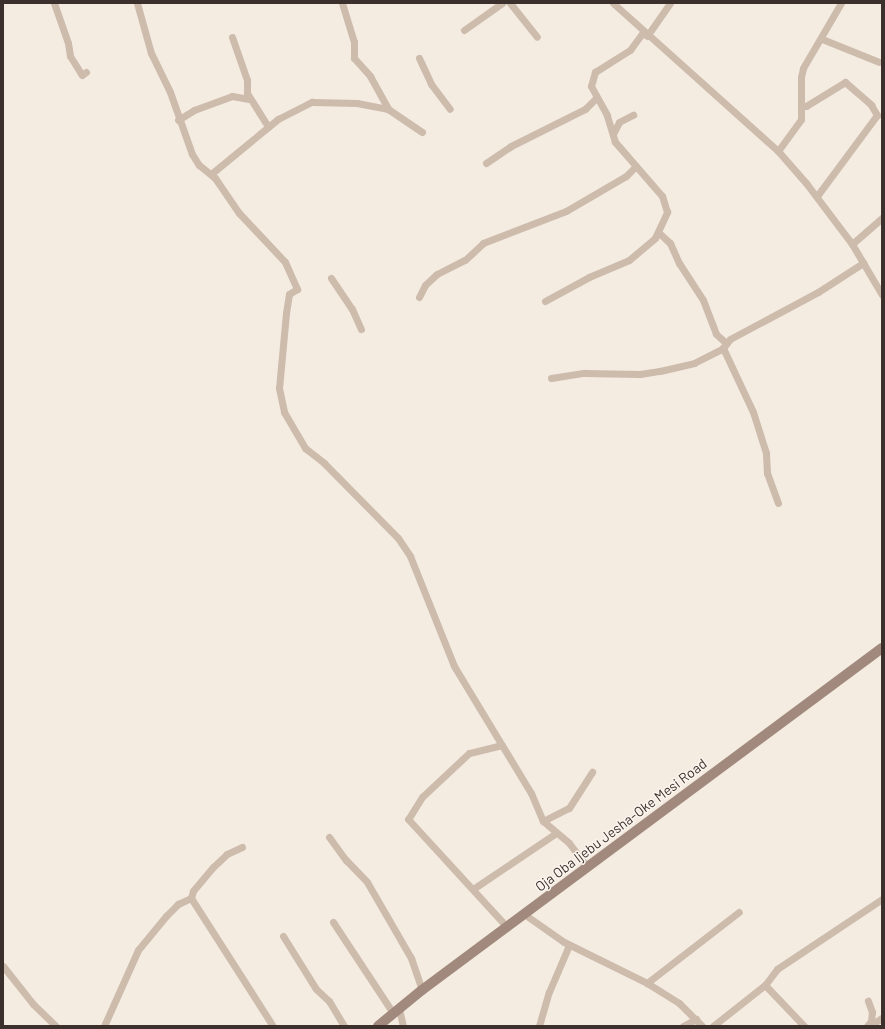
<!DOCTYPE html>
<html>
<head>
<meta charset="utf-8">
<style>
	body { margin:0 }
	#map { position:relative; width:885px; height:1029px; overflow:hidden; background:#f4ebe1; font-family:Barlow,sans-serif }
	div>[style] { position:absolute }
	.street>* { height:7px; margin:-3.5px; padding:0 3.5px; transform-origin:3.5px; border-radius:3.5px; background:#cdbbac }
	.secondary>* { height:10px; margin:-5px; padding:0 5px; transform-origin:5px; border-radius:5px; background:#a18a7d }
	span { translate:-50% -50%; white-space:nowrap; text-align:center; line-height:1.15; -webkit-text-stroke:3px #fbf5ee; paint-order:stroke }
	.street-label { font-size:14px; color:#3b302b }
	.frame { position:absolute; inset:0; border:4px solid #3b302b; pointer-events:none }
</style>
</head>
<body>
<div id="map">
	<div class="street">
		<i style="left:54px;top:3px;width:42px;rotate:70.7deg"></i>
		<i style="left:68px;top:43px;width:13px;rotate:81deg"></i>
		<i style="left:70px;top:56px;width:22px;rotate:58deg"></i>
		<i style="left:82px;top:75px;width:5px;rotate:-37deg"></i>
		<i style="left:137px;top:3px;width:52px;rotate:74.4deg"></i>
		<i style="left:151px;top:53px;width:43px;rotate:64deg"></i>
		<i style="left:170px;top:92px;width:66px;rotate:70.5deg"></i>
		<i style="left:192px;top:154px;width:13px;rotate:58deg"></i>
		<i style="left:199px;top:165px;width:21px;rotate:39deg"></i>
		<i style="left:215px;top:178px;width:42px;rotate:55.6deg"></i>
		<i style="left:239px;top:213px;width:67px;rotate:46.8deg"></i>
		<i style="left:285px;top:262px;width:30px;rotate:66deg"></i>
		<i style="left:297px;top:289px;width:9px;rotate:148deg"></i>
		<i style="left:289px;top:294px;width:19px;rotate:99deg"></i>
		<i style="left:286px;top:313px;width:75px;rotate:95.3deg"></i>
		<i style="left:279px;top:388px;width:25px;rotate:78deg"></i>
		<i style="left:284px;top:412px;width:42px;rotate:59.7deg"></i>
		<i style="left:305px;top:448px;width:24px;rotate:38deg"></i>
		<i style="left:324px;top:463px;width:105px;rotate:45.4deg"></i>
		<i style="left:398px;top:538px;width:22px;rotate:56deg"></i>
		<i style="left:410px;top:556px;width:118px;rotate:68.2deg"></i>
		<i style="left:454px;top:666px;width:149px;rotate:58.8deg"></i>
		<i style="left:531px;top:793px;width:30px;rotate:67deg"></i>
		<i style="left:543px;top:821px;width:34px;rotate:40deg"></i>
		<i style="left:569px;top:843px;width:30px;rotate:53deg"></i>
		<i style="left:342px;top:3px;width:41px;rotate:72.9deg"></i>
		<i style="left:354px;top:42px;width:16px;rotate:90deg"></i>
		<i style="left:354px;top:58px;width:24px;rotate:48deg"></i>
		<i style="left:370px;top:76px;width:38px;rotate:61deg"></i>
		<i style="left:388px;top:109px;width:41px;rotate:34.1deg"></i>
		<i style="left:510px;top:3px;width:43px;rotate:51.5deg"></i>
		<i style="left:613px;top:3px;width:222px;rotate:41.9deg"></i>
		<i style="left:778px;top:151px;width:43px;rotate:48.8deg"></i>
		<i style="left:806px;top:183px;width:76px;rotate:53deg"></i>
		<i style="left:852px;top:244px;width:59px;rotate:59.5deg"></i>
		<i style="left:464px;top:30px;width:47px;rotate:-35.4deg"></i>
		<i style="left:647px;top:36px;width:40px;rotate:-55.1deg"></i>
		<i style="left:232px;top:37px;width:46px;rotate:70.8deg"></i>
		<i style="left:247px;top:80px;width:13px;rotate:90deg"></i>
		<i style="left:247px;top:93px;width:40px;rotate:58deg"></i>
		<i style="left:822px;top:39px;width:61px;rotate:22deg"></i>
		<i style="left:419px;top:58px;width:29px;rotate:65deg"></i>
		<i style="left:431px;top:84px;width:31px;rotate:53deg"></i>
		<i style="left:802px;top:106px;width:4px"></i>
		<i style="left:806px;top:106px;width:46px;rotate:-31.6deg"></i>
		<i style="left:845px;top:82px;width:35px;rotate:41deg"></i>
		<i style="left:871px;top:105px;width:12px;rotate:59deg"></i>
		<i style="left:877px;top:115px;width:101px;rotate:126.5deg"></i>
		<i style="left:178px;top:120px;width:19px;rotate:-32deg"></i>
		<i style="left:194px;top:110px;width:40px;rotate:-20.2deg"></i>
		<i style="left:232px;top:96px;width:17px;rotate:10deg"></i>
		<i style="left:613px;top:134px;width:13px;rotate:-63deg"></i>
		<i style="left:619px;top:122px;width:16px;rotate:-27deg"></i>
		<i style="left:778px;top:151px;width:39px;rotate:-54deg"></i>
		<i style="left:801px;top:119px;width:42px;rotate:-90deg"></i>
		<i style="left:801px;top:77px;width:9px;rotate:-77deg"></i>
		<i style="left:803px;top:68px;width:75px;rotate:-59.7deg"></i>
		<i style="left:486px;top:163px;width:30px;rotate:-34deg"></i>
		<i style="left:511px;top:146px;width:83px;rotate:-26.6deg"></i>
		<i style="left:585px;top:109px;width:16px;rotate:-45deg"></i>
		<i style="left:211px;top:174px;width:87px;rotate:-39.4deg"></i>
		<i style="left:278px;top:119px;width:38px;rotate:-27deg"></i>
		<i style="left:312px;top:102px;width:45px;rotate:1.3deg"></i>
		<i style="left:357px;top:103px;width:32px;rotate:11deg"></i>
		<i style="left:658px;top:232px;width:16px;rotate:43deg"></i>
		<i style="left:670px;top:243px;width:22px;rotate:66deg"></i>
		<i style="left:679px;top:263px;width:44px;rotate:57deg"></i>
		<i style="left:703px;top:300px;width:36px;rotate:69deg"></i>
		<i style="left:716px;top:334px;width:13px;rotate:42deg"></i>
		<i style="left:852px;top:244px;width:40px;rotate:-41deg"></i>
		<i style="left:331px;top:278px;width:37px;rotate:56deg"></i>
		<i style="left:352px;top:309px;width:22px;rotate:66deg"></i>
		<i style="left:419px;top:297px;width:13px;rotate:-63deg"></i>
		<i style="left:425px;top:285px;width:16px;rotate:-43deg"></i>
		<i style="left:437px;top:274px;width:31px;rotate:-27deg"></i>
		<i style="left:465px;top:260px;width:25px;rotate:-43deg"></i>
		<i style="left:483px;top:243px;width:89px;rotate:-21.1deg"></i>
		<i style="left:566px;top:211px;width:69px;rotate:-30.3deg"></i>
		<i style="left:626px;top:176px;width:14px;rotate:-45deg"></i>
		<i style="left:545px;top:301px;width:50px;rotate:-28.6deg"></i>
		<i style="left:589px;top:277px;width:43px;rotate:-23deg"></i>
		<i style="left:629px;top:260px;width:34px;rotate:-40deg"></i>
		<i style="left:655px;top:238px;width:29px;rotate:-65deg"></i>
		<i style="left:667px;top:212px;width:17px;rotate:-107deg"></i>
		<i style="left:662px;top:196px;width:72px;rotate:-131deg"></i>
		<i style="left:615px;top:142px;width:28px;rotate:-107deg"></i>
		<i style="left:607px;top:115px;width:33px;rotate:-119deg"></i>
		<i style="left:591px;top:86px;width:15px;rotate:-74deg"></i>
		<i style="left:595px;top:72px;width:41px;rotate:-32.2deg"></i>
		<i style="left:630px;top:50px;width:22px;rotate:-54deg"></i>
		<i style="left:551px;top:378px;width:33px;rotate:-9deg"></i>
		<i style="left:584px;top:373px;width:56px;rotate:1deg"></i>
		<i style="left:640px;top:374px;width:20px;rotate:-9deg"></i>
		<i style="left:660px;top:371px;width:35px;rotate:-13deg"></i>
		<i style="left:694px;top:363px;width:33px;rotate:-27deg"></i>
		<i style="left:778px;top:503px;width:32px;rotate:-110deg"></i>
		<i style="left:767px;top:473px;width:20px;rotate:-93deg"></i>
		<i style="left:766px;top:453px;width:43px;rotate:-107.6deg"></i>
		<i style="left:753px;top:412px;width:71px;rotate:-115.1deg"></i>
		<i style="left:723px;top:348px;width:11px;rotate:-52deg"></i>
		<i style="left:730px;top:339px;width:100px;rotate:-28.1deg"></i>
		<i style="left:818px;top:292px;width:54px;rotate:-32.8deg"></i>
		<i style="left:502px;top:745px;width:34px;rotate:166deg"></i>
		<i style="left:469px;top:753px;width:64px;rotate:136.9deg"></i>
		<i style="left:422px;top:797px;width:26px;rotate:122deg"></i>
		<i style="left:408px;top:819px;width:147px;rotate:47.5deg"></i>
		<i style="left:543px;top:821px;width:29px;rotate:-27deg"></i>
		<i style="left:569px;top:808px;width:43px;rotate:-57.4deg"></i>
		<i style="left:329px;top:837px;width:29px;rotate:54deg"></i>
		<i style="left:346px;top:860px;width:30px;rotate:46deg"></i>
		<i style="left:367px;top:882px;width:88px;rotate:59.9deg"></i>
		<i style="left:411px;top:958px;width:34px;rotate:71deg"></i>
		<i style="left:242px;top:847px;width:17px;rotate:155deg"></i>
		<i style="left:227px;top:854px;width:19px;rotate:137deg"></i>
		<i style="left:213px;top:867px;width:31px;rotate:130deg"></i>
		<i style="left:193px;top:891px;width:7px;rotate:106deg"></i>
		<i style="left:191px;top:898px;width:152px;rotate:57.4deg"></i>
		<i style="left:473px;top:889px;width:100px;rotate:-34deg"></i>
		<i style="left:524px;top:914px;width:49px;rotate:35deg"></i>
		<i style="left:564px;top:942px;width:93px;rotate:26.3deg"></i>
		<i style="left:647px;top:983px;width:116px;rotate:-37.7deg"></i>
		<i style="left:333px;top:922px;width:109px;rotate:56.6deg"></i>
		<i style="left:283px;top:936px;width:62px;rotate:58.1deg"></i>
		<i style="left:316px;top:989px;width:18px;rotate:43deg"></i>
		<i style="left:329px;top:1001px;width:29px;rotate:59deg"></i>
		<i style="left:3px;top:966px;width:48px;rotate:51.7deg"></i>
		<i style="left:33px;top:1004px;width:32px;rotate:44deg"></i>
		<i style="left:647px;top:983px;width:38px;rotate:32deg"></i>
		<i style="left:679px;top:1003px;width:33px;rotate:45deg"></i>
		<i style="left:765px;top:985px;width:57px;rotate:46.4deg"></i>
		<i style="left:399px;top:1009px;width:17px;rotate:77deg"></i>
		<i style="left:104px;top:1026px;width:83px;rotate:-65.9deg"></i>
		<i style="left:138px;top:950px;width:44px;rotate:-50.5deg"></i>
		<i style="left:166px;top:916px;width:17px;rotate:-45deg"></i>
		<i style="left:178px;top:904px;width:14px;rotate:-25deg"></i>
		<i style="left:539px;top:1026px;width:35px;rotate:-74deg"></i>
		<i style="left:549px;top:992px;width:51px;rotate:-66.9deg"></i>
		<i style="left:683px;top:1026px;width:15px;rotate:-28deg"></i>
		<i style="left:713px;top:1026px;width:66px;rotate:-38.3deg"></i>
		<i style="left:765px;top:985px;width:20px;rotate:-53deg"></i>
		<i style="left:777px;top:969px;width:126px;rotate:-33.7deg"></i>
		<i style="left:867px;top:1026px;width:6px;rotate:-51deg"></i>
		<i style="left:871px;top:1021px;width:9px;rotate:-84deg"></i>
		<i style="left:872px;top:1012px;width:12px;rotate:-110deg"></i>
		<i style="left:869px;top:1026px;width:15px;rotate:-32deg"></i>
	</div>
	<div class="secondary">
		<i style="left:378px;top:1026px;width:57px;rotate:-39.3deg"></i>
		<i style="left:422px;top:990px;width:573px;rotate:-36.63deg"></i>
	</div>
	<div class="street-label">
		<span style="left:621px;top:825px;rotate:-37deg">Oja Oba Ijebu Jesha-Oke Mesi Road</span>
	</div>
	<div class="frame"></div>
</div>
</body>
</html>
